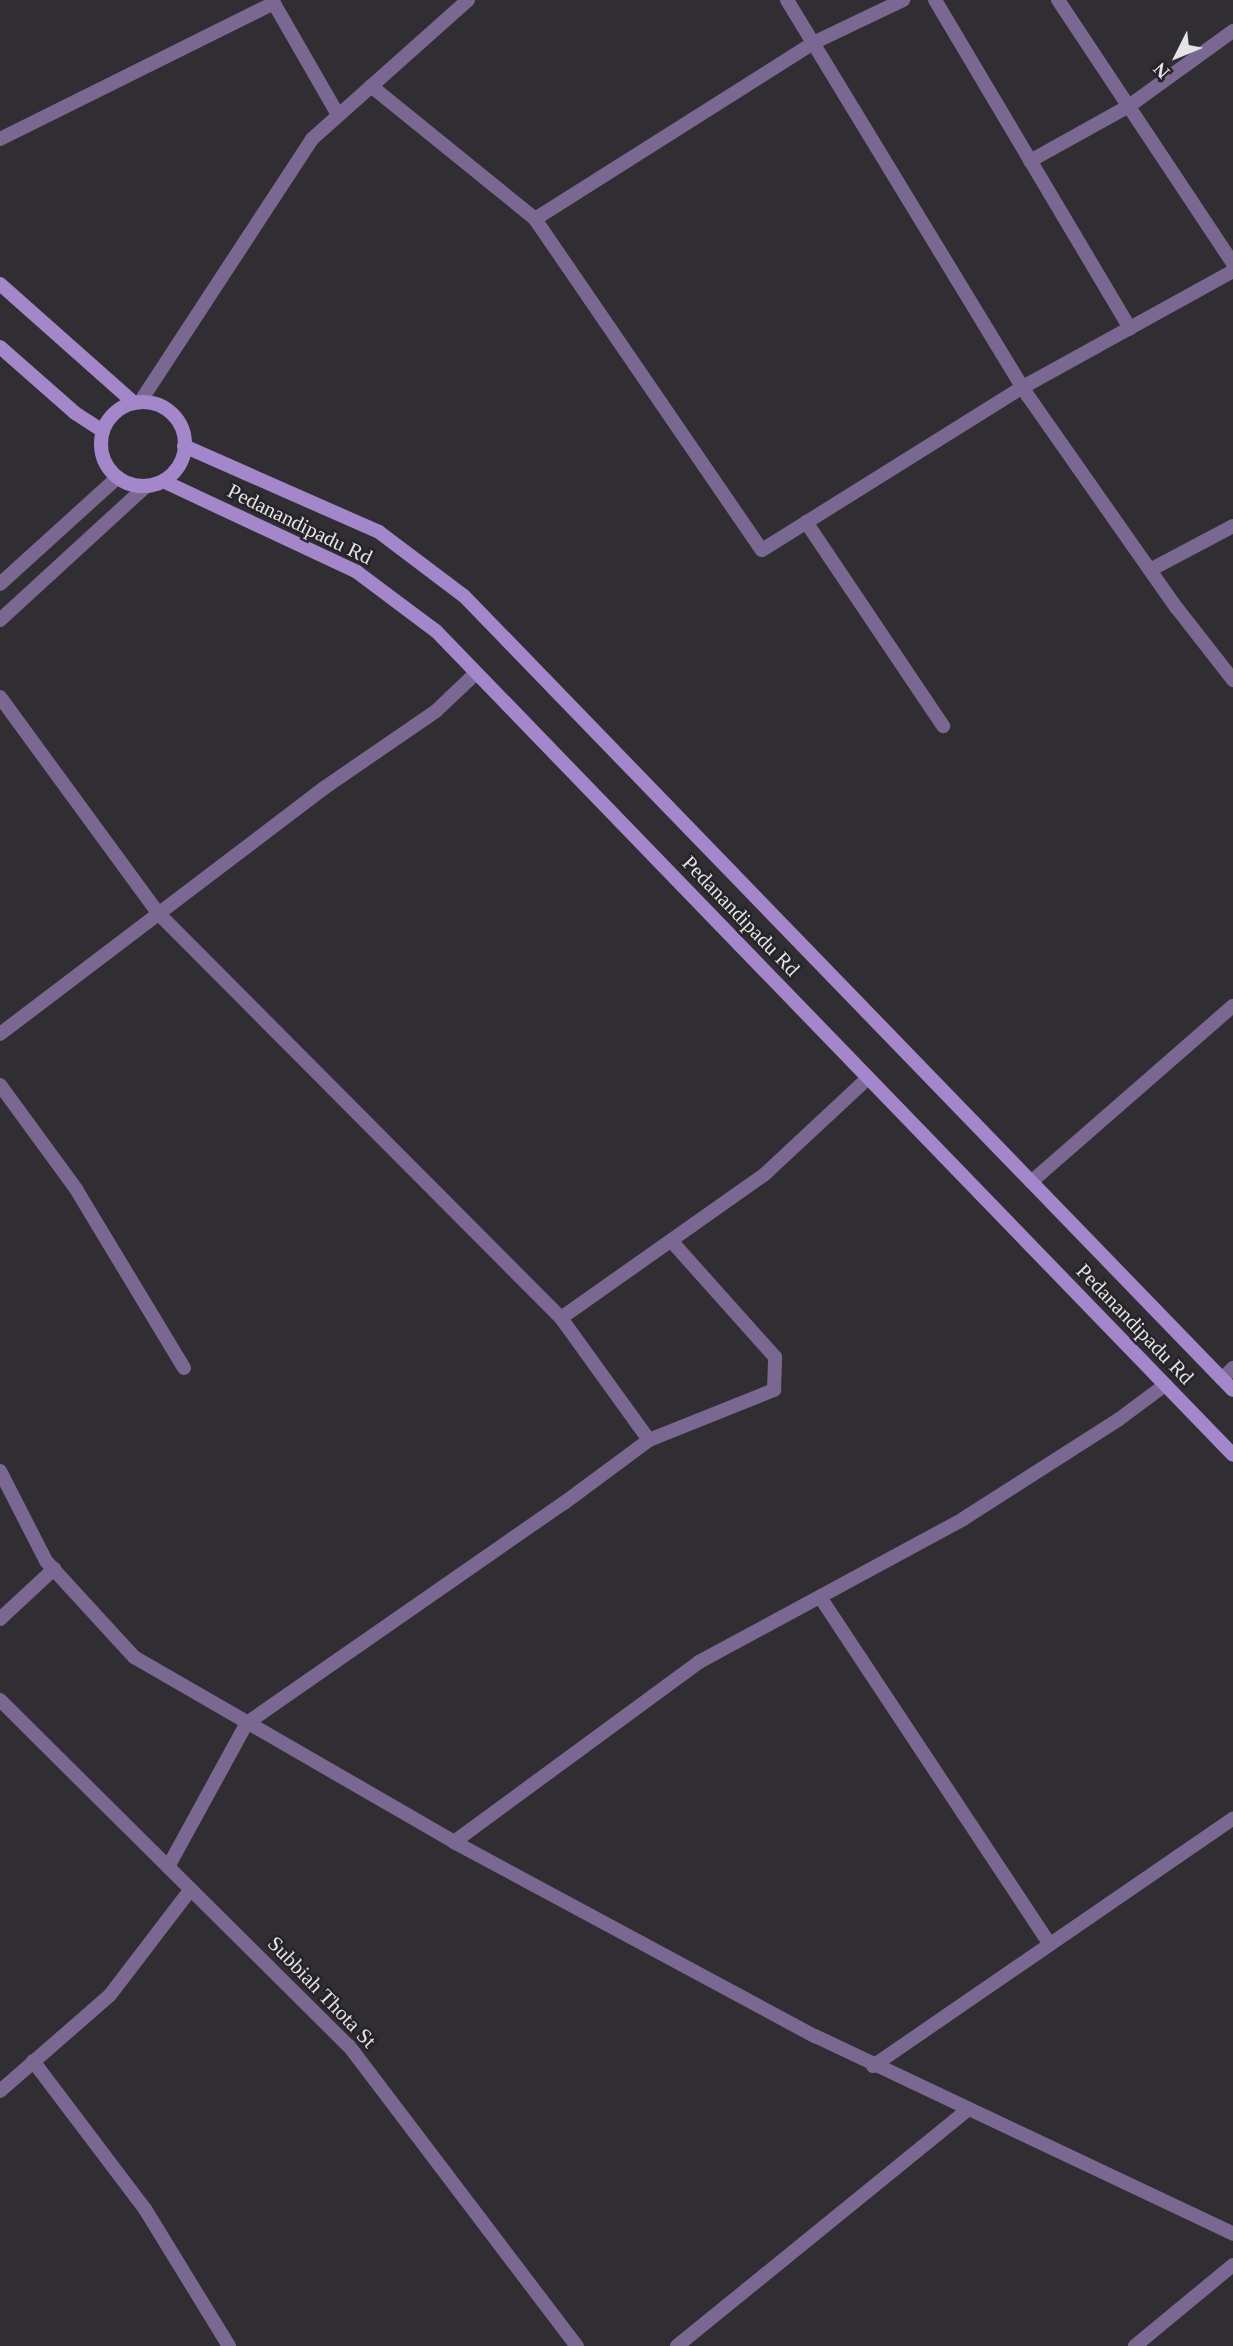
<!DOCTYPE html>
<html>
<head>
<meta charset="utf-8">
<style>
	body { margin:0 }
	#map { position:relative; width:1233px; height:2346px; overflow:hidden; background:#302e32; font-family:Georgia,serif }
	div>[style] { position:absolute }
	.minor>* { height:14px; margin:-7px; padding:0 7px; transform-origin:7px; border-radius:7px; background:#7a6792 }
	.tertiary>* { height:14px; margin:-7px; padding:0 7px; transform-origin:7px; border-radius:7px; background:#7a6792 }
	.secondary>* { height:14px; margin:-7px; padding:0 7px; transform-origin:7px; border-radius:7px; background:#a486ca }
	.secondary>.ring { margin:-7px; padding:0; box-sizing:content-box; background:none; border:14px solid #a486ca; border-radius:50% }
	span { translate:-50% -50%; white-space:nowrap; text-align:center; line-height:1.15; -webkit-text-stroke:5px #262428; paint-order:stroke }
	.street-label { font-size:21px; color:#e4e3e5 }
	.north { position:absolute; left:1142px; top:21px; width:70px; height:70px; -webkit-text-stroke:5px #262428; paint-order:stroke; rotate:227deg; font-size:19px; font-weight:700; line-height:28px; text-align:center; color:#e4e3e5 }
	.north::after { content:''; display:block; margin:auto; width:24px; height:32px; background:#e4e3e5; clip-path:polygon(50% 0,100% 100%,50% 72%,0 100%) }
</style>
</head>
<body>
<div id="map">
	<div class="minor">
		<i style="left:272px;top:0;width:133px;rotate:60.1deg"></i>
		<i style="left:787px;top:0;width:464px;rotate:58.7deg"></i>
		<i style="left:1028px;top:396px;width:258px;rotate:55deg"></i>
		<i style="left:1176px;top:607px;width:93px;rotate:52deg"></i>
		<i style="left:935px;top:0;width:382px;rotate:59.3deg"></i>
		<i style="left:1058px;top:0;width:316px;rotate:56.4deg"></i>
		<i style="left:371px;top:86px;width:211px;rotate:39deg"></i>
		<i style="left:535px;top:219px;width:401px;rotate:55.6deg"></i>
		<i style="left:762px;top:550px;width:308px;rotate:-32deg"></i>
		<i style="left:1023px;top:387px;width:240px;rotate:-28.9deg"></i>
		<i style="left:0;top:139px;width:306px;rotate:-26.4deg"></i>
		<i style="left:1030px;top:161px;width:113px;rotate:-29.1deg"></i>
		<i style="left:1129px;top:106px;width:128px;rotate:-35.8deg"></i>
		<i style="left:535px;top:219px;width:329px;rotate:-32.3deg"></i>
		<i style="left:813px;top:43px;width:100px;rotate:-25.5deg"></i>
		<i style="left:140px;top:402px;width:314px;rotate:-56.8deg"></i>
		<i style="left:312px;top:139px;width:209px;rotate:-41.7deg"></i>
		<i style="left:806px;top:522px;width:246px;rotate:56.1deg"></i>
		<i style="left:1150px;top:570px;width:94px;rotate:-27.9deg"></i>
		<i style="left:0;top:697px;width:269px;rotate:53.8deg"></i>
		<i style="left:159px;top:914px;width:570px;rotate:45.14deg"></i>
		<i style="left:561px;top:1318px;width:150px;rotate:54.2deg"></i>
		<i style="left:0;top:1034px;width:407px;rotate:-37.2deg"></i>
		<i style="left:324px;top:788px;width:136px;rotate:-34.5deg"></i>
		<i style="left:436px;top:711px;width:55px;rotate:-43.5deg"></i>
		<i style="left:0;top:1085px;width:129px;rotate:53.8deg"></i>
		<i style="left:76px;top:1189px;width:209px;rotate:58.9deg"></i>
		<i style="left:1031px;top:1182px;width:268px;rotate:-41.1deg"></i>
		<i style="left:561px;top:1318px;width:250px;rotate:-35.2deg"></i>
		<i style="left:765px;top:1174px;width:141px;rotate:-43deg"></i>
		<i style="left:1222px;top:1379px;width:16px;rotate:-45deg"></i>
		<i style="left:0;top:1471px;width:101px;rotate:62.9deg"></i>
		<i style="left:46px;top:1561px;width:130px;rotate:47.5deg"></i>
		<i style="left:134px;top:1657px;width:370px;rotate:30deg"></i>
		<i style="left:454px;top:1842px;width:410px;rotate:28.3deg"></i>
		<i style="left:815px;top:2036px;width:463px;rotate:25.3deg"></i>
		<i style="left:820px;top:1597px;width:415px;rotate:56.5deg"></i>
		<i style="left:0;top:1619px;width:74px;rotate:-42.8deg"></i>
		<i style="left:0;top:1700px;width:491px;rotate:44.8deg"></i>
		<i style="left:349px;top:2046px;width:377px;rotate:52.8deg"></i>
		<i style="left:454px;top:1842px;width:304px;rotate:-36.3deg"></i>
		<i style="left:699px;top:1662px;width:300px;rotate:-28.4deg"></i>
		<i style="left:963px;top:1519px;width:184px;rotate:-32.6deg"></i>
		<i style="left:1118px;top:1420px;width:59px;rotate:-36.7deg"></i>
		<i style="left:168px;top:1867px;width:164px;rotate:-61.3deg"></i>
		<i style="left:247px;top:1723px;width:386px;rotate:-34.8deg"></i>
		<i style="left:564px;top:1503px;width:106px;rotate:-36.5deg"></i>
		<i style="left:649px;top:1440px;width:135px;rotate:-21.8deg"></i>
		<i style="left:774px;top:1390px;width:33px;rotate:-88deg"></i>
		<i style="left:775px;top:1357px;width:154px;rotate:-131.8deg"></i>
		<i style="left:33px;top:2061px;width:186px;rotate:52.9deg"></i>
		<i style="left:145px;top:2209px;width:161px;rotate:58.5deg"></i>
		<i style="left:873px;top:2066px;width:437px;rotate:-34.5deg"></i>
		<i style="left:0;top:2091px;width:146px;rotate:-41.1deg"></i>
		<i style="left:110px;top:1995px;width:133px;rotate:-52.6deg"></i>
		<i style="left:677px;top:2346px;width:374px;rotate:-39.1deg"></i>
		<i style="left:1135px;top:2346px;width:127px;rotate:-39.6deg"></i>
	</div>
	<div class="tertiary">
		<i style="left:0;top:584px;width:159px;rotate:-42.2deg"></i>
		<i style="left:0;top:620px;width:198px;rotate:-42.5deg"></i>
	</div>
	<div class="secondary">
		<i style="left:0;top:284px;width:179px;rotate:41.6deg"></i>
		<i style="left:0;top:347px;width:100px;rotate:41.3deg"></i>
		<i style="left:75px;top:413px;width:33px;rotate:33deg"></i>
		<i class="ring" style="left:101px;top:402px;width:70px;height:70px"></i>
		<i style="left:184px;top:446px;width:213px;rotate:23.8deg"></i>
		<i style="left:379px;top:532px;width:106px;rotate:37deg"></i>
		<i style="left:464px;top:596px;width:1105px;rotate:45.92deg"></i>
		<i style="left:163px;top:481px;width:214px;rotate:25.1deg"></i>
		<i style="left:357px;top:572px;width:99px;rotate:36.8deg"></i>
		<i style="left:436px;top:631px;width:1146px;rotate:45.95deg"></i>
	</div>
	<div class="street-label">
		<span style="left:300px;top:524px;rotate:26deg">Pedanandipadu Rd</span>
		<span style="left:741px;top:916px;rotate:46deg">Pedanandipadu Rd</span>
		<span style="left:1135px;top:1324px;rotate:46deg">Pedanandipadu Rd</span>
		<span style="left:322px;top:1992px;rotate:46deg">Subbiah Thota St</span>
	</div>
	<div class="north">N</div>
</div>
</body>
</html>
